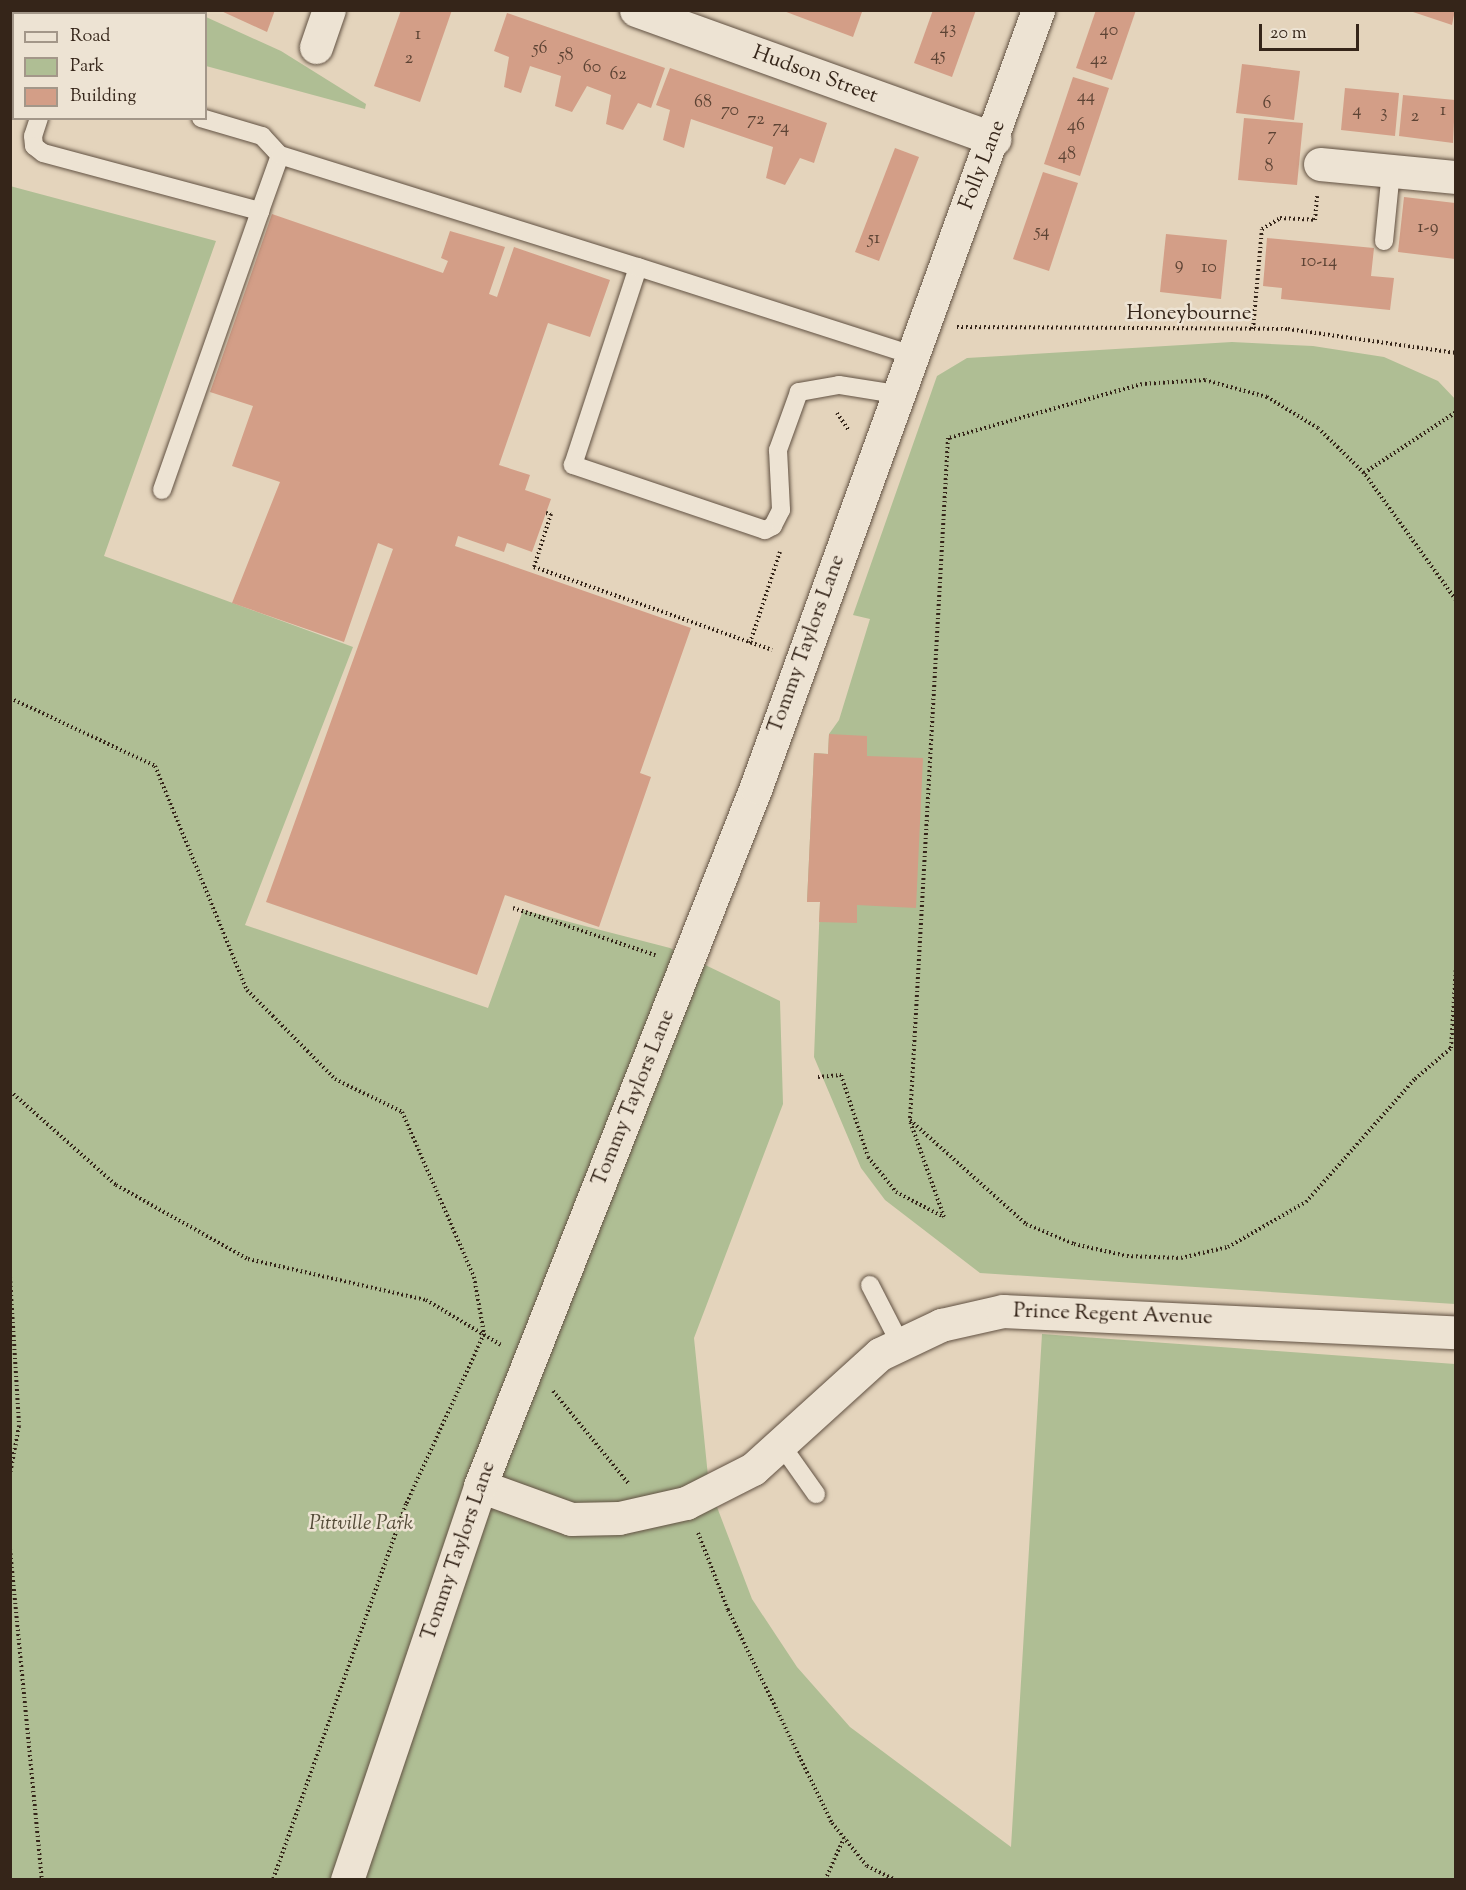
<!DOCTYPE html>
<html>
<head>
<meta charset="utf-8">
<style>
	body { margin:0 }
	#map { position:relative; width:1466px; height:1890px; overflow:hidden; background:#e4d4bc; font-family:"Sorts Mill Goudy",serif }
	div>[style] { position:absolute }
	.green>* { inset:0; background:#afbe94 }
	.building>* { inset:0; background:#d39e87 }
	.path>* { height:4px; margin-top:-2px; transform-origin:0; background:repeating-linear-gradient(90deg,#352519 0 1.5px,transparent 0 4.5px) }
	.roads { filter:drop-shadow(0 0 2px #615142) drop-shadow(0 0 2px #615142) }
	.service>* { height:18px; margin:-9px; padding:0 9px; transform-origin:9px; border-radius:9px; background:#ede3d3 }
	.minor>* { height:33px; margin:-16.5px; padding:0 16.5px; transform-origin:16.5px; border-radius:16.5px; background:#ede3d3 }
	.tertiary>* { height:33px; margin:-16.5px; padding:0 16.5px; transform-origin:16.5px; border-radius:16.5px; background:#ede3d3 }
	span { translate:-50% -50%; white-space:nowrap; text-align:center; line-height:1.15; -webkit-text-stroke:5px #ede3d3; paint-order:stroke }
	.number-label { font-size:18px; color:#5c4334 }
	.number-label span { -webkit-text-stroke-width:0 }
	.street-label { font-size:21px; color:#352519 }
	.park-label { font-size:21px; color:#544b38; font-style:italic }
	.frame { position:absolute; inset:0; border:12px solid #352519; pointer-events:none }
	.legend { position:absolute; left:12px; top:12px; width:195px; height:108px; box-sizing:border-box; background:#ede3d3; border:2px solid #a39789; margin:0; padding:8px 10px; list-style:none; font-size:18px; color:#352519 }
	.legend li { display:flex; align-items:center; gap:12px; height:30px }
	.legend b { width:30px; border:2px solid #a39789 }
	.scale { position:absolute; left:1259px; top:24px; width:100px; height:27px; box-sizing:border-box; border:3px solid #352519; border-top:0; padding-left:8px; font-size:18px; line-height:21px; white-space:nowrap; color:#352519; -webkit-text-stroke:4px #ede3d3; paint-order:stroke }
</style>
</head>
<body>
<div id="map">
	<div class="green">
		<i style="clip-path:polygon(187px 11px,196px 13px,14px 14px,11px 40px,11px 11px)"></i>
		<i style="clip-path:polygon(206px 17px,281px 51px,366px 104px,365px 109px,206px 66px)"></i>
		<i style="clip-path:polygon(10px 186px,216px 241px,104px 556px,353px 647px,245px 925px,488px 1008px,523px 910px,670px 948px,780px 1001px,783px 1104px,694px 1338px,709px 1486px,752px 1599px,797px 1667px,850px 1727px,1011px 1847px,1042px 1334px,1455px 1364px,1455px 1879px,11px 1879px)"></i>
		<i style="clip-path:polygon(1232px 342px,1313px 346px,1384px 357px,1438px 381px,1456px 400px,1455px 1304px,980px 1273px,885px 1200px,861px 1168px,814px 1057px,820px 902px,807px 902px,814px 753px,828px 754px,829px 734px,839px 720px,870px 619px,853px 615px,937px 376px,967px 358px)"></i>
	</div>
	<div class="building">
		<i style="clip-path:polygon(219px 10px,275px 10px,267px 32px)"></i>
		<i style="clip-path:polygon(401px 10px,452px 10px,420px 102px,374px 86px)"></i>
		<i style="clip-path:polygon(781px 10px,858px 10px,862px 12px,853px 37px)"></i>
		<i style="clip-path:polygon(933px 10px,976px 10px,952px 77px,914px 63px)"></i>
		<i style="clip-path:polygon(1096px 10px,1136px 10px,1112px 80px,1076px 68px)"></i>
		<i style="clip-path:polygon(1455px 10px,1452px 25px,1410px 11px,1410px 10px)"></i>
		<i style="clip-path:polygon(507px 13px,665px 68px,651px 108px,638px 103px,623px 130px,606px 124px,611px 95px,587px 86px,572px 112px,555px 106px,561px 76px,530px 66px,521px 93px,504px 87px,509px 57px,494px 51px)"></i>
		<i style="clip-path:polygon(1242px 64px,1300px 71px,1294px 120px,1236px 113px)"></i>
		<i style="clip-path:polygon(670px 68px,827px 123px,814px 163px,800px 158px,785px 185px,766px 178px,773px 147px,691px 119px,684px 148px,663px 140px,670px 110px,656px 105px)"></i>
		<i style="clip-path:polygon(1073px 77px,1109px 88px,1080px 176px,1044px 164px)"></i>
		<i style="clip-path:polygon(1345px 88px,1399px 93px,1395px 136px,1341px 130px)"></i>
		<i style="clip-path:polygon(1403px 95px,1455px 100px,1453px 143px,1399px 136px)"></i>
		<i style="clip-path:polygon(1244px 118px,1303px 123px,1297px 185px,1238px 180px)"></i>
		<i style="clip-path:polygon(895px 148px,919px 157px,879px 261px,855px 252px)"></i>
		<i style="clip-path:polygon(1043px 172px,1078px 183px,1049px 271px,1013px 259px)"></i>
		<i style="clip-path:polygon(1404px 197px,1455px 203px,1455px 259px,1398px 252px)"></i>
		<i style="clip-path:polygon(272px 214px,443px 273px,448px 261px,441px 258px,450px 231px,505px 247px,489px 294px,497px 297px,514px 247px,610px 280px,590px 337px,548px 323px,499px 465px,530px 475px,525px 490px,551px 499px,532px 552px,507px 543px,504px 552px,458px 536px,455px 546px,691px 628px,640px 773px,651px 777px,599px 927px,505px 895px,477px 975px,266px 902px,393px 549px,378px 543px,344px 642px,232px 603px,280px 482px,232px 466px,253px 406px,210px 392px)"></i>
		<i style="clip-path:polygon(1166px 234px,1227px 240px,1221px 299px,1160px 292px)"></i>
		<i style="clip-path:polygon(1267px 238px,1374px 248px,1371px 276px,1394px 278px,1390px 310px,1281px 299px,1282px 288px,1263px 286px)"></i>
		<i style="clip-path:polygon(829px 734px,867px 736px,867px 756px,923px 758px,916px 908px,857px 905px,857px 923px,819px 922px,820px 902px,807px 902px,814px 753px,828px 754px)"></i>
	</div>
	<div class="path">
		<i style="left:957px;top:327px;width:331px;rotate:0.3deg"></i>
		<i style="left:1288px;top:329px;width:170px;rotate:8.1deg"></i>
		<i style="left:1253px;top:329px;width:100px;rotate:-84.9deg"></i>
		<i style="left:1262px;top:229px;width:21px;rotate:-31deg"></i>
		<i style="left:1280px;top:218px;width:35px;rotate:3deg"></i>
		<i style="left:1315px;top:220px;width:24px;rotate:-85deg"></i>
		<i style="left:837px;top:413px;width:22px;rotate:56deg"></i>
		<i style="left:1364px;top:473px;width:110px;rotate:-33.5deg"></i>
		<i style="left:546px;top:513px;width:5px;rotate:11deg"></i>
		<i style="left:551px;top:514px;width:56px;rotate:107.8deg"></i>
		<i style="left:534px;top:567px;width:252px;rotate:19.2deg"></i>
		<i style="left:1456px;top:600px;width:157px;rotate:-125.9deg"></i>
		<i style="left:1364px;top:473px;width:64px;rotate:-135.6deg"></i>
		<i style="left:1318px;top:428px;width:60px;rotate:-148.7deg"></i>
		<i style="left:1267px;top:397px;width:64px;rotate:-164.7deg"></i>
		<i style="left:1205px;top:380px;width:63px;rotate:176.4deg"></i>
		<i style="left:1142px;top:384px;width:201px;rotate:164.4deg"></i>
		<i style="left:948px;top:438px;width:683px;rotate:93.19deg"></i>
		<i style="left:910px;top:1120px;width:156px;rotate:41.9deg"></i>
		<i style="left:1026px;top:1224px;width:52px;rotate:22.6deg"></i>
		<i style="left:1074px;top:1244px;width:54px;rotate:12.8deg"></i>
		<i style="left:1127px;top:1256px;width:54px;rotate:2.1deg"></i>
		<i style="left:1181px;top:1258px;width:48px;rotate:-13.2deg"></i>
		<i style="left:1228px;top:1247px;width:90px;rotate:-30deg"></i>
		<i style="left:1306px;top:1202px;width:164px;rotate:-48.5deg"></i>
		<i style="left:1415px;top:1079px;width:48px;rotate:-40.7deg"></i>
		<i style="left:1451px;top:1048px;width:81px;rotate:-86.5deg"></i>
		<i style="left:750px;top:643px;width:96px;rotate:-71.8deg"></i>
		<i style="left:10px;top:698px;width:160px;rotate:25.1deg"></i>
		<i style="left:155px;top:766px;width:242px;rotate:67.7deg"></i>
		<i style="left:247px;top:990px;width:125px;rotate:45.3deg"></i>
		<i style="left:335px;top:1079px;width:75px;rotate:26.2deg"></i>
		<i style="left:402px;top:1112px;width:180px;rotate:66.4deg"></i>
		<i style="left:474px;top:1277px;width:58px;rotate:80deg"></i>
		<i style="left:484px;top:1334px;width:187px;rotate:114.6deg"></i>
		<i style="left:406px;top:1504px;width:399px;rotate:109.5deg"></i>
		<i style="left:513px;top:908px;width:150px;rotate:18.3deg"></i>
		<i style="left:818px;top:1077px;width:23px;rotate:-5deg"></i>
		<i style="left:841px;top:1075px;width:86px;rotate:71.8deg"></i>
		<i style="left:868px;top:1157px;width:45px;rotate:51.3deg"></i>
		<i style="left:896px;top:1192px;width:54px;rotate:27.5deg"></i>
		<i style="left:944px;top:1217px;width:102px;rotate:-109.5deg"></i>
		<i style="left:10px;top:1091px;width:142px;rotate:41.6deg"></i>
		<i style="left:116px;top:1185px;width:151px;rotate:29.3deg"></i>
		<i style="left:248px;top:1259px;width:183px;rotate:13deg"></i>
		<i style="left:426px;top:1300px;width:87px;rotate:31deg"></i>
		<i style="left:10px;top:1277px;width:149px;rotate:86.5deg"></i>
		<i style="left:19px;top:1426px;width:49px;rotate:100.6deg"></i>
		<i style="left:553px;top:1391px;width:119px;rotate:50.8deg"></i>
		<i style="left:698px;top:1533px;width:83px;rotate:68.7deg"></i>
		<i style="left:728px;top:1610px;width:237px;rotate:64deg"></i>
		<i style="left:832px;top:1823px;width:55px;rotate:50.9deg"></i>
		<i style="left:867px;top:1866px;width:32px;rotate:26deg"></i>
		<i style="left:10px;top:1549px;width:333px;rotate:84.5deg"></i>
		<i style="left:825px;top:1880px;width:46px;rotate:-65.7deg"></i>
	</div>
	<div class="roads">
		<div class="service">
			<i style="left:39px;top:118px;width:19px;rotate:108deg"></i>
			<i style="left:33px;top:136px;width:10px;rotate:84deg"></i>
			<i style="left:34px;top:146px;width:11px;rotate:38deg"></i>
			<i style="left:43px;top:153px;width:225px;rotate:15deg"></i>
			<i style="left:260px;top:211px;width:59px;rotate:-70.3deg"></i>
			<i style="left:201px;top:118px;width:64px;rotate:16.4deg"></i>
			<i style="left:262px;top:136px;width:26px;rotate:47deg"></i>
			<i style="left:280px;top:155px;width:375px;rotate:17.4deg"></i>
			<i style="left:1384px;top:241px;width:70px;rotate:-84.3deg"></i>
			<i style="left:896px;top:394px;width:58px;rotate:-171deg"></i>
			<i style="left:839px;top:385px;width:41px;rotate:170.1deg"></i>
			<i style="left:799px;top:392px;width:62px;rotate:109.9deg"></i>
			<i style="left:778px;top:450px;width:60px;rotate:87.1deg"></i>
			<i style="left:781px;top:510px;width:18px;rotate:117deg"></i>
			<i style="left:773px;top:526px;width:9px;rotate:153deg"></i>
			<i style="left:765px;top:530px;width:203px;rotate:-161.3deg"></i>
			<i style="left:573px;top:465px;width:208px;rotate:-71.8deg"></i>
			<i style="left:638px;top:267px;width:285px;rotate:17.8deg"></i>
			<i style="left:162px;top:490px;width:296px;rotate:-70.6deg"></i>
			<i style="left:870px;top:1285px;width:65px;rotate:62.7deg"></i>
			<i style="left:782px;top:1446px;width:59px;rotate:54.7deg"></i>
		</div>
		<div class="minor">
			<i style="left:636px;top:10px;width:381px;rotate:19.8deg"></i>
			<i style="left:316px;top:47px;width:39px;rotate:-71deg"></i>
			<i style="left:1320px;top:164px;width:137px;rotate:5.5deg"></i>
			<i style="left:480px;top:1486px;width:97px;rotate:19.9deg"></i>
			<i style="left:571px;top:1519px;width:48px;rotate:-1.2deg"></i>
			<i style="left:619px;top:1518px;width:69px;rotate:-12.6deg"></i>
			<i style="left:686px;top:1503px;width:75px;rotate:-26.9deg"></i>
			<i style="left:753px;top:1469px;width:171px;rotate:-42.2deg"></i>
			<i style="left:880px;top:1354px;width:68px;rotate:-25.4deg"></i>
			<i style="left:941px;top:1325px;width:64px;rotate:-12.7deg"></i>
			<i style="left:1003px;top:1311px;width:453px;rotate:2.7deg"></i>
		</div>
		<div class="tertiary">
			<i style="left:347px;top:1880px;width:416px;rotate:-71.3deg"></i>
			<i style="left:480px;top:1486px;width:752px;rotate:-68.45deg"></i>
			<i style="left:756px;top:787px;width:827px;rotate:-70.05deg"></i>
		</div>
	</div>
	<div class="number-label">
		<span style="left:948px;top:29px">43</span>
		<span style="left:1109px;top:31px">40</span>
		<span style="left:418px;top:35px">1</span>
		<span style="left:540px;top:49px">56</span>
		<span style="left:566px;top:56px">58</span>
		<span style="left:938px;top:56px">45</span>
		<span style="left:409px;top:59px">2</span>
		<span style="left:1099px;top:60px">42</span>
		<span style="left:592px;top:68px">60</span>
		<span style="left:618px;top:75px">62</span>
		<span style="left:1086px;top:97px">44</span>
		<span style="left:703px;top:103px">68</span>
		<span style="left:1267px;top:104px">6</span>
		<span style="left:730px;top:111px">70</span>
		<span style="left:1357px;top:111px">4</span>
		<span style="left:1443px;top:111px">1</span>
		<span style="left:1384px;top:113px">3</span>
		<span style="left:1415px;top:117px">2</span>
		<span style="left:756px;top:120px">72</span>
		<span style="left:1076px;top:126px">46</span>
		<span style="left:781px;top:128px">74</span>
		<span style="left:1272px;top:136px">7</span>
		<span style="left:1067px;top:155px">48</span>
		<span style="left:1269px;top:167px">8</span>
		<span style="left:1428px;top:228px">1-9</span>
		<span style="left:1042px;top:232px">54</span>
		<span style="left:874px;top:239px">51</span>
		<span style="left:1319px;top:262px">10-14</span>
		<span style="left:1179px;top:265px">9</span>
		<span style="left:1209px;top:268px">10</span>
	</div>
	<div class="street-label">
		<span style="left:815px;top:75px;rotate:20deg">Hudson Street</span>
		<span style="left:983px;top:165px;rotate:-69deg">Folly Lane</span>
		<span style="left:1189px;top:314px">Honeybourne</span>
		<span style="left:807px;top:644px;rotate:-70deg">Tommy Taylors Lane</span>
		<span style="left:634px;top:1098px;rotate:-68deg">Tommy Taylors Lane</span>
		<span style="left:1113px;top:1315px;rotate:2deg">Prince Regent Avenue</span>
		<span style="left:459px;top:1551px;rotate:-71deg">Tommy Taylors Lane</span>
	</div>
	<div class="park-label">
		<span style="left:361px;top:1524px">Pittville Park</span>
	</div>
	<div class="frame"></div>
	<ul class="legend">
	<li><b style="height:8px;background:#ede3d3"></b>Road</li>
	<li><b style="height:16px;background:#afbe94"></b>Park</li>
	<li><b style="height:16px;background:#d39e87"></b>Building</li>
	</ul>
	<div class="scale">20 m</div>
</div>
</body>
</html>
